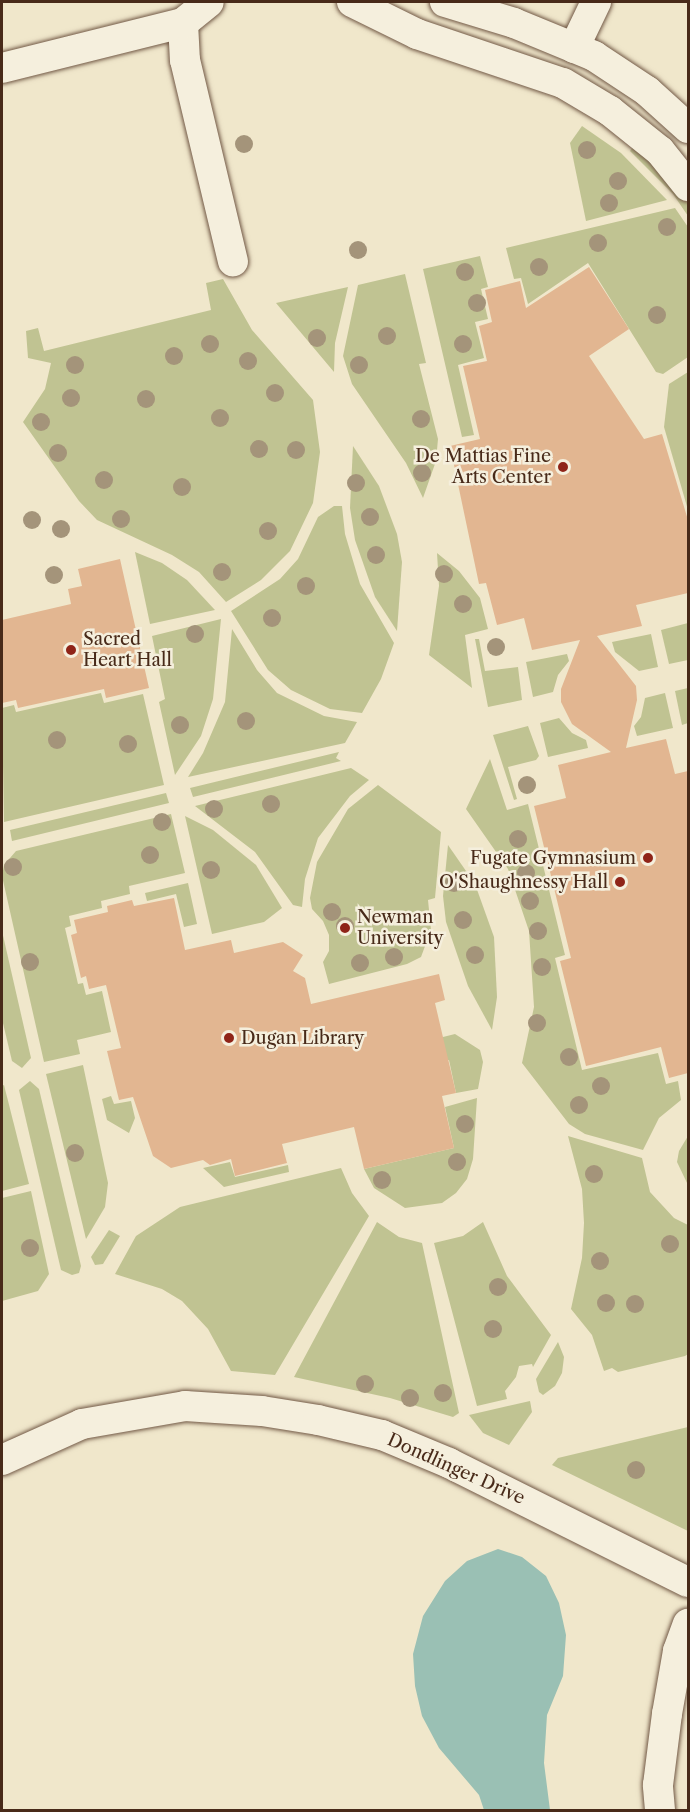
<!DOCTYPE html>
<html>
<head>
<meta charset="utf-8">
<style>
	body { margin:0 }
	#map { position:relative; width:690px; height:1812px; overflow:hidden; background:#f0e7cb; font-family:"Libre Caslon Text",serif }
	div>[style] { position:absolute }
	.green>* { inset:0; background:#c0c392 }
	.water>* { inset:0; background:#9ac0b4 }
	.building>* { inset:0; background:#e2b691 }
	.roads { filter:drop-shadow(0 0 2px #725946) drop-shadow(0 0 2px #725946) }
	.minor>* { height:30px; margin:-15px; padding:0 15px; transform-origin:15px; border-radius:15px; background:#f5efdd }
	.trees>* { width:18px; height:18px; margin:-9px; border-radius:50%; background:#a4947a }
	.dots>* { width:16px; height:16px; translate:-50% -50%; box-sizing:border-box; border:3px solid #f5efdd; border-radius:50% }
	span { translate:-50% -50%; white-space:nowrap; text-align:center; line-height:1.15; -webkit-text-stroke:5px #f5efdd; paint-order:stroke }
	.poi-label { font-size:18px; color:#482a19 }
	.right { translate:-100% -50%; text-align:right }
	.left { translate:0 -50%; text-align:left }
	.street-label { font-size:18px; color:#482a19 }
	.frame { position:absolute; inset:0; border:3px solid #482a19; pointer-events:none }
</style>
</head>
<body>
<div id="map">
	<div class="green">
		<i style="clip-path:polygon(582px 126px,621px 153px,667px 200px,586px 221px,570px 143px)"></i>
		<i style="clip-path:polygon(633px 147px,672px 183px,688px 204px,688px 216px,673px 194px,630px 151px)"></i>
		<i style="clip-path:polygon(675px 208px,688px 227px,688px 357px,663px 374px,656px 372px,588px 263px,528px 304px,521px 278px,514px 279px,506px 248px)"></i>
		<i style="clip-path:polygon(480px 256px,488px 287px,481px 289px,488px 319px,475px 322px,484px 358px,458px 365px,474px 435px,462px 437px,423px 269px)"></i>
		<i style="clip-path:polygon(405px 274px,426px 363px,419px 364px,438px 439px,436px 461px,423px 498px,406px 463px,352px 384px,343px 356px,358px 285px)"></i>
		<i style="clip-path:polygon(223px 279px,252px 330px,313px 400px,320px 452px,313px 503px,290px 551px,261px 580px,226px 602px,199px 572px,172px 555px,97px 520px,79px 501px,23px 422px,45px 389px,51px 363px,28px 358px,26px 331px,38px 328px,44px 351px,211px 310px,206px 283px)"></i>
		<i style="clip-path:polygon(348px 287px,335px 343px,334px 372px,276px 303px)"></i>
		<i style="clip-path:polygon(688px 372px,688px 510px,664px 427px,669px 384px)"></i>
		<i style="clip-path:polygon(353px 446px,379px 486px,397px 534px,402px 562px,397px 631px,375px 597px,355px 540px,350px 508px)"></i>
		<i style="clip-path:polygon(334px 506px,342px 506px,345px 534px,360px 584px,394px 643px,381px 679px,362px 713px,330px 709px,291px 690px,268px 670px,231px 611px,280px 579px,298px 559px,318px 517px)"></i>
		<i style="clip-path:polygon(135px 552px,162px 563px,187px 580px,215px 610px,150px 624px)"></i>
		<i style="clip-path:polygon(437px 553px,459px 571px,480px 598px,488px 629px,465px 635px,472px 688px,429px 655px,439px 586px)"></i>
		<i style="clip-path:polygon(221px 619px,213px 699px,201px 736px,175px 775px,159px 702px,165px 699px,152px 636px)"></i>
		<i style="clip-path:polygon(688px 623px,688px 660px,669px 664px,661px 630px)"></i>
		<i style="clip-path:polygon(232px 629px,257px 670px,277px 693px,324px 716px,357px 722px,345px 743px,188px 777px,203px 753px,225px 702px)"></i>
		<i style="clip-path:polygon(651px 634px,658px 667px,639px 671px,615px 652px,612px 642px)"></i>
		<i style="clip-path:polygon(475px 639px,479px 639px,485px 671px,518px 667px,522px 700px,488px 707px)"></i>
		<i style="clip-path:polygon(567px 654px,569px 661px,558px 675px,553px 692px,533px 697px,526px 662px)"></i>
		<i style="clip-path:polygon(688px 688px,688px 723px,682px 725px,675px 691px)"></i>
		<i style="clip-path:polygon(101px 693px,104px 703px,143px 694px,164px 785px,4px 822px,2px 708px,14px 705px,16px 712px)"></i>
		<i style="clip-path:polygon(665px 693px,673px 728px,637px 736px,634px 726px,641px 717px,645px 698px)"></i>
		<i style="clip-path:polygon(559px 718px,572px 733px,586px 740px,588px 748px,548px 757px,540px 723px)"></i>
		<i style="clip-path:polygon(528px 726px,539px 756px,536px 760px,508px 767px,517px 799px,514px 800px,493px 735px)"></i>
		<i style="clip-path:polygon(339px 752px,336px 758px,341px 761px,193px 797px,190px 788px)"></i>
		<i style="clip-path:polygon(490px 759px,507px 810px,528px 804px,565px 955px,555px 958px,582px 1070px,658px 1053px,666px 1084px,678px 1081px,681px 1100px,659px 1118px,643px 1150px,585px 1134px,569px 1124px,522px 1063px,534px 1007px,529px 931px,508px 869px,466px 809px)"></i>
		<i style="clip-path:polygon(351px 768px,369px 780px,350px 796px,318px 838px,305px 879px,302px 907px,293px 905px,255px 852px,195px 806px)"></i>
		<i style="clip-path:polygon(378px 785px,441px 832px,435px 898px,428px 900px,431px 930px,421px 957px,407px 964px,329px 984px,323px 962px,329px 951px,329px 935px,323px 921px,312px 909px,310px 898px,317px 862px,348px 809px)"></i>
		<i style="clip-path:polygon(166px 793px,169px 803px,12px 841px,10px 830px)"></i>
		<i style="clip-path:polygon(171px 814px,185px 873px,129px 886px,130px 894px,101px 901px,102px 908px,69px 916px,71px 926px,65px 928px,78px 984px,83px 983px,86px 995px,102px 991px,111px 1032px,77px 1040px,80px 1054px,44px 1062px,2px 876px,4px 865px,16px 851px)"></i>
		<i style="clip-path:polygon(185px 816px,213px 830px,256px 865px,282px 908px,264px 922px,212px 934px)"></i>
		<i style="clip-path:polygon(448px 845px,475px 884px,494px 937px,497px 997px,492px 1030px,468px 986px,446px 922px,443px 896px)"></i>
		<i style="clip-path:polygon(188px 883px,197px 924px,184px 927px,176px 894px,147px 901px,145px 893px)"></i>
		<i style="clip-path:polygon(2px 931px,31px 1058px,22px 1068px,12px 1061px,2px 1019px)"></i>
		<i style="clip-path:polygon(455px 1034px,480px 1050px,483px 1062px,478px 1089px,456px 1093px,449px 1060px,433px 1063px,427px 1041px)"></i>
		<i style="clip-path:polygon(83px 1065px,108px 1183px,105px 1207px,86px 1239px,46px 1074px)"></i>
		<i style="clip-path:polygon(30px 1081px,39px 1089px,81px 1266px,79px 1273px,72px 1275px,61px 1270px,19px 1090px)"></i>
		<i style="clip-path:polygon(4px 1085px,29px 1184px,2px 1191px,2px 1086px)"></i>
		<i style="clip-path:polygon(111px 1096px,114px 1104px,131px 1101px,135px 1118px,129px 1133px,107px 1120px,102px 1099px)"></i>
		<i style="clip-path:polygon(477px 1098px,473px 1159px,467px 1179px,456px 1193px,442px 1203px,405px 1208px,374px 1188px,364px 1169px,454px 1148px,445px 1107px)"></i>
		<i style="clip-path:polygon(568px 1136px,642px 1158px,650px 1192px,674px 1218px,688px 1225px,688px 1354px,685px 1356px,618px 1372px,612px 1368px,604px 1371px,592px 1335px,571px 1309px,582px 1258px,584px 1223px,582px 1189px)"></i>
		<i style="clip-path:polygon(688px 1136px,688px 1185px,677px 1162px,679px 1151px)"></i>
		<i style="clip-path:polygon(230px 1162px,235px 1177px,288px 1165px,289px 1172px,224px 1187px,203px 1168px)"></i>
		<i style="clip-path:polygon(341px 1168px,352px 1193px,369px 1216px,275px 1375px,231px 1371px,208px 1329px,182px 1301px,162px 1289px,115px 1274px,136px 1236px,180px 1207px)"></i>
		<i style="clip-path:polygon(31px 1191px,49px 1274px,38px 1291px,2px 1301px,2px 1198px)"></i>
		<i style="clip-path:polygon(377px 1222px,399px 1237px,422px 1243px,459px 1413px,453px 1417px,390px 1398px,294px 1377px)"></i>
		<i style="clip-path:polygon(483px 1222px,507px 1276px,551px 1335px,533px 1367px,532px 1364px,519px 1366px,516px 1377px,505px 1391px,507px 1399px,477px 1406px,434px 1243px,463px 1236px)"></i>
		<i style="clip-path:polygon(109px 1230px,120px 1236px,103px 1264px,95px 1265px,91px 1257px)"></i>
		<i style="clip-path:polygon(558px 1342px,564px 1357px,562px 1373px,555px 1386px,543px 1395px,539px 1392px,536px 1379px)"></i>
		<i style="clip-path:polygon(530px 1401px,532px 1412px,509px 1445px,483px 1433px,469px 1415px)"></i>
		<i style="clip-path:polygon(688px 1427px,688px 1531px,552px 1465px,558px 1458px)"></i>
	</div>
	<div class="water">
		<i style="clip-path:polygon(498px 1549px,522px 1557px,546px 1576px,559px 1603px,566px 1635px,563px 1676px,547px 1715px,544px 1763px,550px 1810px,484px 1810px,479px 1795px,439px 1748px,422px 1716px,415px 1686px,413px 1654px,423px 1616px,445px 1581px,467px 1561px)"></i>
	</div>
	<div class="building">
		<i style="clip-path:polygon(589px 267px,629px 329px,589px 356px,644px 439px,662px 434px,688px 520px,688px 593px,636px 605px,642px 626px,597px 636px,636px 686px,637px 700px,626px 748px,666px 739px,675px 774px,688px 771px,688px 1073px,669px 1078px,661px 1047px,586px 1066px,560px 961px,571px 958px,534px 806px,566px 798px,558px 765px,611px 752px,572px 724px,561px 702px,561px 689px,580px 640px,532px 650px,524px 618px,497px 625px,486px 583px,479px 584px,450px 446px,480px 439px,463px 366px,487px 361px,479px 326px,492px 322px,485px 290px,520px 281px,526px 308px)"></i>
		<i style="clip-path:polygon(120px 559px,149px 688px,106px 698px,104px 689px,18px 708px,16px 700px,2px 703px,2px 620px,71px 604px,68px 589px,82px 586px,78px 569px)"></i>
		<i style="clip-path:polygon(174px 898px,185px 950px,231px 940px,234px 953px,283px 942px,303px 955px,293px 971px,305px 978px,311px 1004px,439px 974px,445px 1000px,435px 1003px,456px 1093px,442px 1096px,454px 1148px,364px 1169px,354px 1127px,282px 1144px,287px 1163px,235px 1176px,231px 1159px,210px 1165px,203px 1160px,171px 1168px,153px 1156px,133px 1097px,119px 1100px,107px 1051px,121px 1048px,106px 985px,89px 989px,86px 976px,81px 978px,71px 935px,77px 933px,74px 920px,108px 912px,107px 906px,132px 900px,134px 906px)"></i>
	</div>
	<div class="roads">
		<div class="minor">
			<i style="left:352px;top:2px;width:72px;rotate:26.2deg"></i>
			<i style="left:417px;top:34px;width:154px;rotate:18.6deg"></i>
			<i style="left:563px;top:83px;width:55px;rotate:30.8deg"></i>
			<i style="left:610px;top:111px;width:64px;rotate:38.7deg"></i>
			<i style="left:660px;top:151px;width:45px;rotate:51.3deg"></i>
			<i style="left:445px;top:2px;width:72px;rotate:16.9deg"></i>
			<i style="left:514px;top:23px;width:87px;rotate:22.4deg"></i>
			<i style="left:594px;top:56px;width:64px;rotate:33.4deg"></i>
			<i style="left:647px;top:91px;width:55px;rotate:42.1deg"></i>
			<i style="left:183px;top:23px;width:37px;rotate:87deg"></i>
			<i style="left:185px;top:60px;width:207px;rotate:76.6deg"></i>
			<i style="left:574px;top:48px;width:51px;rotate:-64.4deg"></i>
			<i style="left:2px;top:68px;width:187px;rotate:-14deg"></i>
			<i style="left:183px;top:23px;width:33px;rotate:-39deg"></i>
			<i style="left:2px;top:1460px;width:88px;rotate:-24.2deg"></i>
			<i style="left:82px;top:1424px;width:105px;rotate:-9.9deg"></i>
			<i style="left:185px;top:1406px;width:77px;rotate:3.7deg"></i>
			<i style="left:262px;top:1411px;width:57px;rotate:9.1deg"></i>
			<i style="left:318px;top:1420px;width:66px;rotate:13.2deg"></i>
			<i style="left:382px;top:1435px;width:73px;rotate:22.7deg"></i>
			<i style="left:449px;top:1463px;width:267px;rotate:26.5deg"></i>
			<i style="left:660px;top:1810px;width:25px;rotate:-95deg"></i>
			<i style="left:658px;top:1785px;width:72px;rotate:-82.8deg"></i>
			<i style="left:667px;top:1714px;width:64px;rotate:-80.1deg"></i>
			<i style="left:678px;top:1651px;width:29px;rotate:-70deg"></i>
		</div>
	</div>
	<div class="trees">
		<i style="left:244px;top:144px"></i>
		<i style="left:587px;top:150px"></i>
		<i style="left:618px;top:181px"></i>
		<i style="left:609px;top:203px"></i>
		<i style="left:667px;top:227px"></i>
		<i style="left:598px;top:243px"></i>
		<i style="left:358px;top:250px"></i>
		<i style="left:539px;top:267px"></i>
		<i style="left:465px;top:272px"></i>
		<i style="left:477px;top:303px"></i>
		<i style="left:657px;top:315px"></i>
		<i style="left:387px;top:336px"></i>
		<i style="left:317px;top:338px"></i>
		<i style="left:210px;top:344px"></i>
		<i style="left:463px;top:344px"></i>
		<i style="left:174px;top:356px"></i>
		<i style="left:248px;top:361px"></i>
		<i style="left:75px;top:365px"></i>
		<i style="left:359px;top:365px"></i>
		<i style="left:275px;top:393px"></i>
		<i style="left:71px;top:398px"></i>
		<i style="left:146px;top:399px"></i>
		<i style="left:220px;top:418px"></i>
		<i style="left:421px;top:419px"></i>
		<i style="left:41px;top:422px"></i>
		<i style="left:259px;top:449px"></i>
		<i style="left:296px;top:450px"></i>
		<i style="left:58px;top:453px"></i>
		<i style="left:422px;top:473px"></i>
		<i style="left:104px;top:480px"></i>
		<i style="left:356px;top:483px"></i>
		<i style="left:182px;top:487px"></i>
		<i style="left:370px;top:517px"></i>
		<i style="left:121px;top:519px"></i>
		<i style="left:32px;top:520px"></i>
		<i style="left:61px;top:529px"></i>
		<i style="left:268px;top:531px"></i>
		<i style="left:376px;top:555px"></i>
		<i style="left:222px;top:572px"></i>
		<i style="left:444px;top:574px"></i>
		<i style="left:54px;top:575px"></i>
		<i style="left:306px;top:586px"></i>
		<i style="left:463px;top:604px"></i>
		<i style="left:272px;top:618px"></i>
		<i style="left:195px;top:634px"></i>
		<i style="left:496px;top:647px"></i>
		<i style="left:246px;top:721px"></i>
		<i style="left:180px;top:725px"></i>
		<i style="left:57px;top:740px"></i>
		<i style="left:128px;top:744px"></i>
		<i style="left:527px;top:785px"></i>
		<i style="left:271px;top:804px"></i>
		<i style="left:214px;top:809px"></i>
		<i style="left:162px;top:822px"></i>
		<i style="left:518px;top:839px"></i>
		<i style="left:150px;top:855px"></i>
		<i style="left:13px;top:867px"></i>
		<i style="left:211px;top:870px"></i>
		<i style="left:526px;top:873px"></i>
		<i style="left:454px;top:883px"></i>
		<i style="left:530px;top:901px"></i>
		<i style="left:332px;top:912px"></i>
		<i style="left:463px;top:920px"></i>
		<i style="left:345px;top:926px"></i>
		<i style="left:538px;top:931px"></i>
		<i style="left:475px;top:955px"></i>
		<i style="left:394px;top:957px"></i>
		<i style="left:30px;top:962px"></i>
		<i style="left:360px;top:963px"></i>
		<i style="left:542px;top:967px"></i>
		<i style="left:537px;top:1023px"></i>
		<i style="left:569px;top:1057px"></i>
		<i style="left:601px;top:1086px"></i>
		<i style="left:579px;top:1105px"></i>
		<i style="left:465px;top:1124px"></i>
		<i style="left:75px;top:1153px"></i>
		<i style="left:457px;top:1162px"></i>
		<i style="left:594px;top:1174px"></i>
		<i style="left:382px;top:1180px"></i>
		<i style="left:670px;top:1244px"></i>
		<i style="left:30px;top:1248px"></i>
		<i style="left:600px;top:1261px"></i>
		<i style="left:498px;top:1287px"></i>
		<i style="left:606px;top:1303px"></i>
		<i style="left:635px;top:1304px"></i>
		<i style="left:493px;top:1329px"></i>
		<i style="left:365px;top:1384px"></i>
		<i style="left:443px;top:1393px"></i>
		<i style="left:410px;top:1398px"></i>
		<i style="left:636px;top:1470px"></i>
	</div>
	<div class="dots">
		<i style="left:563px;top:467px;background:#8f2418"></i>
		<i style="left:71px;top:650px;background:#8f2418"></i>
		<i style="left:648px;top:858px;background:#8f2418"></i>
		<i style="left:620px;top:882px;background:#8f2418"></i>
		<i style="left:345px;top:928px;background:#8f2418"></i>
		<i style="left:229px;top:1038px;background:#8f2418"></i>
	</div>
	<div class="poi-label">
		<span class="right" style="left:551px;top:467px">De Mattias Fine<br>Arts Center</span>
		<span class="left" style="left:83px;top:650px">Sacred<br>Heart Hall</span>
		<span class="right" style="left:636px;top:858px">Fugate Gymnasium</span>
		<span class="right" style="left:608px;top:882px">O'Shaughnessy Hall</span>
		<span class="left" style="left:357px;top:928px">Newman<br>University</span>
		<span class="left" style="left:241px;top:1038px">Dugan Library</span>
	</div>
	<div class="street-label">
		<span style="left:456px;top:1469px;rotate:24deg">Dondlinger Drive</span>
	</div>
	<div class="frame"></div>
</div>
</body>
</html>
